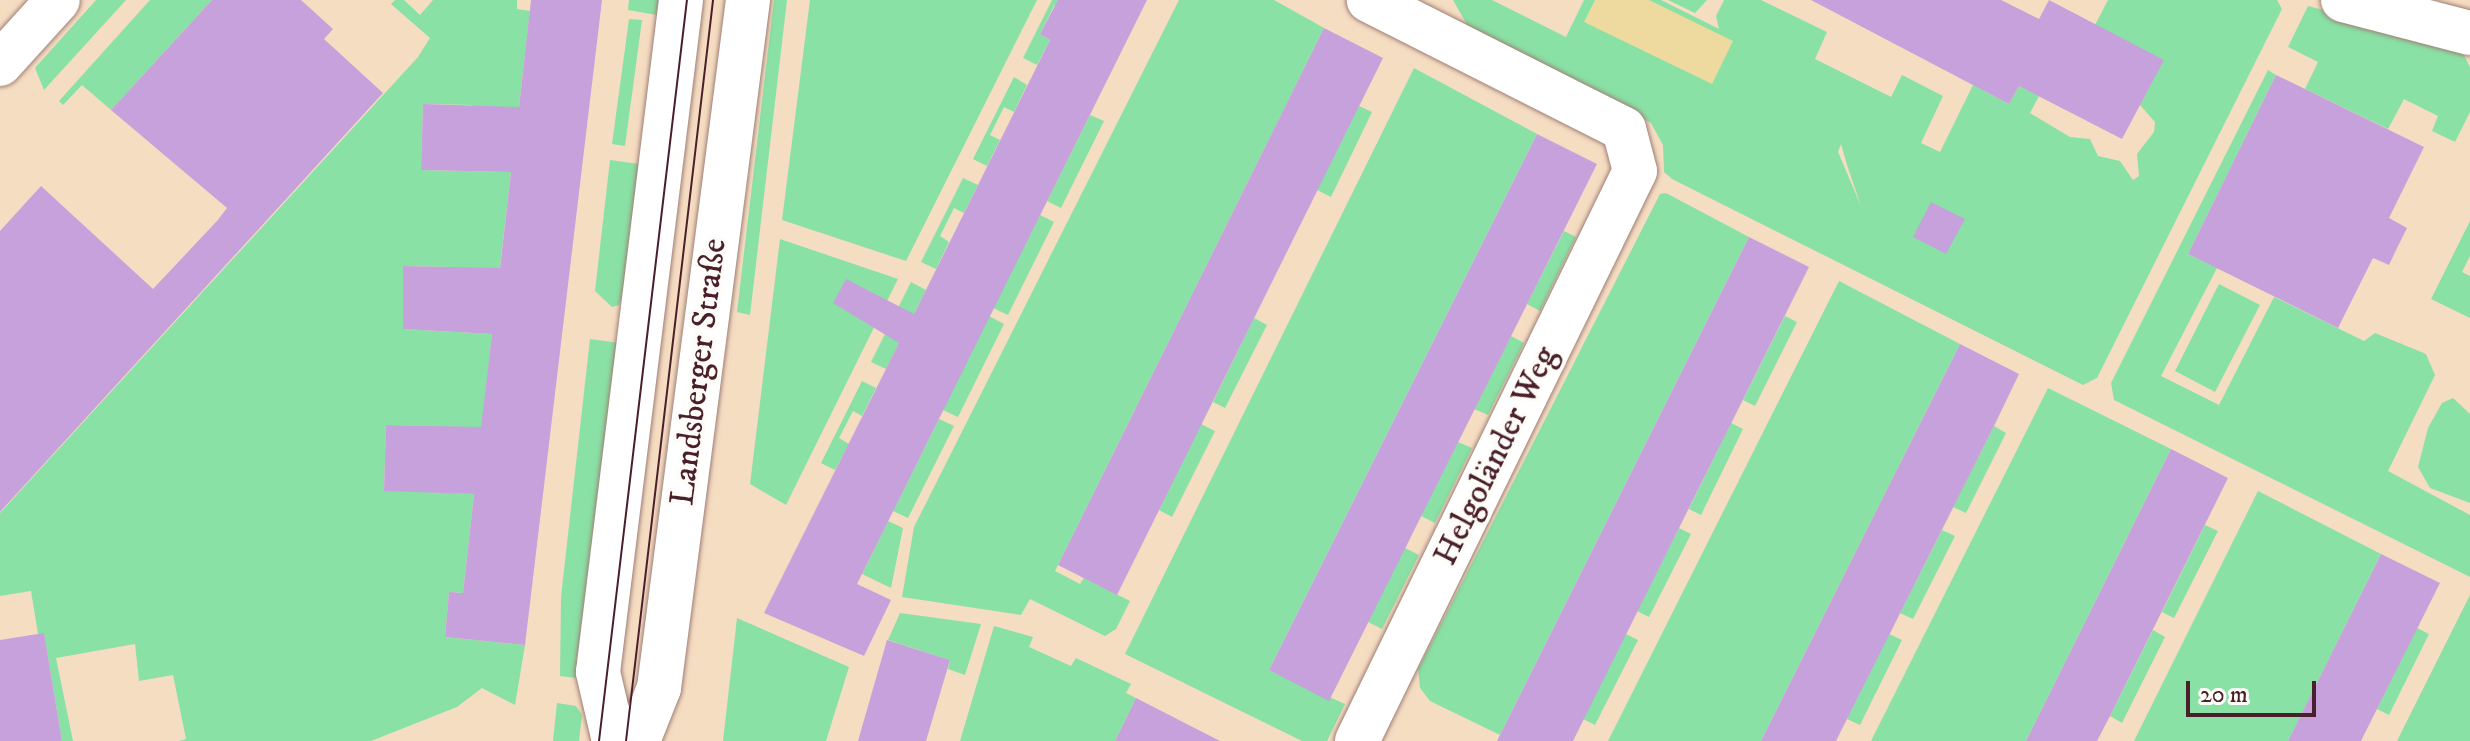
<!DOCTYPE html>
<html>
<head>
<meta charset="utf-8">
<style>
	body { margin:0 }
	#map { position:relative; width:2470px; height:741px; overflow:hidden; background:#f5ddc2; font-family:"IM FELL DW Pica",serif }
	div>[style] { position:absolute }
	.green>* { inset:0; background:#89e1a5 }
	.sand>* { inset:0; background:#eeda9e }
	.building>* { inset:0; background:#c7a1db }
	.roads { filter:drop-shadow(0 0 2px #a07e76) drop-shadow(0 0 2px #a07e76) }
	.minor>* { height:44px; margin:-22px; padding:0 22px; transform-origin:22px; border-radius:22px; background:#fff }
	.tram>* { height:2px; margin:-1px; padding:0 1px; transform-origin:1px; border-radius:1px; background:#4a1f2b }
	span { translate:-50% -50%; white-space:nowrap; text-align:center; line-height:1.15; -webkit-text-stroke:7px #fdfcf7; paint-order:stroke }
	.street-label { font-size:34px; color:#4a1f2b }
	.scale { position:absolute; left:2186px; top:681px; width:130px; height:36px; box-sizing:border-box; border:4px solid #4a1f2b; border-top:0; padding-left:10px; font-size:24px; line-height:28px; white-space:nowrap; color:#4a1f2b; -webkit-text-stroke:6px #fdfcf7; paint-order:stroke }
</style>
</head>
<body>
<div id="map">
	<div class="green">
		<i style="clip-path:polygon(96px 0,126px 0,44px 90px,35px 68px)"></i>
		<i style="clip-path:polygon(150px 0,212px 0,111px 110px,82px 85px,63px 105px,59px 101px)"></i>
		<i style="clip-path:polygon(395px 0,404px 0,420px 15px,433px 0,517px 0,517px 9px,530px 11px,516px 132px,472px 111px,472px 105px,423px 104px,421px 170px,511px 172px,497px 292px,453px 272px,453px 267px,403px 266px,403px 329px,492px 334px,479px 452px,434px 432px,434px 426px,386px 425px,384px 490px,474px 494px,463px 593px,449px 592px,445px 637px,525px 645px,515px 705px,482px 688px,457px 707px,371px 741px,179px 741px,186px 739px,173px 675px,139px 681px,135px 644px,56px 658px,73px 741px,62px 741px,44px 634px,38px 634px,31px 591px,0 596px,0 513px,418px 57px,430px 38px,391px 4px)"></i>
		<i style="clip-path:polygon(629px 0,659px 0,657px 15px,628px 10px)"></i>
		<i style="clip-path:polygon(774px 0,787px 0,750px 315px,737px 312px)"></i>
		<i style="clip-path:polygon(810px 0,1037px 0,906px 261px,782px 220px)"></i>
		<i style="clip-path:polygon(1052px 0,1070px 0,1054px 6px,1040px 34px,1050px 40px,1037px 65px,1023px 58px)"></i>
		<i style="clip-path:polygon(1179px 0,1274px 0,1324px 28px,1055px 571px,1080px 584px,1084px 578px,1130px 601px,1116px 629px,1105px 636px,1030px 599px,1021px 615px,902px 597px,914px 527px)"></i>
		<i style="clip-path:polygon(evenodd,1453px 0,1492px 0,1566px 37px,1584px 0,1661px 0,1719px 29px,1716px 16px,1724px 0,1761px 0,1827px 32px,1815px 59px,1891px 97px,1902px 75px,1943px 96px,1921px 143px,1940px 152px,1973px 85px,2009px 104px,2019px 86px,2039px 96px,2030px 113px,2070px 137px,2090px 139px,2098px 156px,2120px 161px,2133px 180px,2139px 176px,2137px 154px,2154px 132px,2155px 122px,2140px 105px,2163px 60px,2095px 25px,2108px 0,2277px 0,2282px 9px,2097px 378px,2083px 385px,1672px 179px,1664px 172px,1663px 145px,1651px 123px,1470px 30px,1453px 0,1841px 144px,1847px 165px,1861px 206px,1838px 152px,1841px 144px)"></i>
		<i style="clip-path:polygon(1668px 0,1707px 0,1695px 13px)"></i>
		<i style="clip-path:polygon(2308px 6px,2448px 43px,2464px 55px,2470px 67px,2470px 112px,2455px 142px,2432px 131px,2438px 116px,2404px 99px,2388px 129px,2305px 89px,2318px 62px,2288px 47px)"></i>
		<i style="clip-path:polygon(629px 19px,642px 20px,625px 146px,612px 144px)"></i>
		<i style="clip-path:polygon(1414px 68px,1537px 134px,1269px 670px,1345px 704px,1327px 741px,1302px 741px,1125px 654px)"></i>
		<i style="clip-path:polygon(2268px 70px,2276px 75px,2188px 254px,2217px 268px,2161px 376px,2219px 405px,2274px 297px,2364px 341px,2375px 333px,2426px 354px,2435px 375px,2388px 471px,2470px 515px,2470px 577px,2114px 400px,2111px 383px)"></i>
		<i style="clip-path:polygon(1014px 77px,1027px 85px,1014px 112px,1004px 107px,990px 135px,1000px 140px,987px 166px,973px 159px)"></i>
		<i style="clip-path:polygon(1359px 106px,1372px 112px,1331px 197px,1317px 190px)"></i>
		<i style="clip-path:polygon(1090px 115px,1104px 121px,1061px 208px,1047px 201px)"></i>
		<i style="clip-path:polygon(610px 160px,639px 164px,625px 290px,619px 305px,612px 307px,595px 291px)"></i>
		<i style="clip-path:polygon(963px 178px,978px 185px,964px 213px,954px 208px,940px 236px,949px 242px,936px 269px,921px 262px)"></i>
		<i style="clip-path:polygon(1666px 193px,1749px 237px,1500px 735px,1430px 701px,1420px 688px,1418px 669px,1660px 194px)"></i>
		<i style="clip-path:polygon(1040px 215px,1054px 222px,1008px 315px,993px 308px)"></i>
		<i style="clip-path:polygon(2470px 221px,2470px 256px,2462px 272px,2470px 276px,2470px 318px,2431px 299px)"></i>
		<i style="clip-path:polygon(1564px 231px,1576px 237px,1540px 311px,1527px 304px)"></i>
		<i style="clip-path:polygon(780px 239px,898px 279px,786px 505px,750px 484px)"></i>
		<i style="clip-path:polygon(1839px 281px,1960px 344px,1761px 741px,1608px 741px)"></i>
		<i style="clip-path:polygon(911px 282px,926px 290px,886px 369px,871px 362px)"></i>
		<i style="clip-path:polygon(2219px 284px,2260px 305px,2215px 392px,2175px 371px)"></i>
		<i style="clip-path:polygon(989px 316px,1004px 324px,958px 417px,943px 410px)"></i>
		<i style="clip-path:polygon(1785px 316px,1797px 322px,1755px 406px,1743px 400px)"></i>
		<i style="clip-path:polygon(1254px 318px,1267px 325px,1225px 408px,1213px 402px)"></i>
		<i style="clip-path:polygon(1511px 336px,1524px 343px,1488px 415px,1474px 409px)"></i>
		<i style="clip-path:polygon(590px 339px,634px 345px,587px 671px,576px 678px,560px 676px,561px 597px)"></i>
		<i style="clip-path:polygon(862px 381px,876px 388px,862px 416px,853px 411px,839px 438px,849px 444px,835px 470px,821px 463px)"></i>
		<i style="clip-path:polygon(2048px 388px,2171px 449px,2026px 741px,1871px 741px)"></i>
		<i style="clip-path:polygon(2453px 398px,2470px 414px,2470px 503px,2430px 488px,2418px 467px,2428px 428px,2442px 403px)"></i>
		<i style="clip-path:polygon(939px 419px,954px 426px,908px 518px,893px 511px)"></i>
		<i style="clip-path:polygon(1731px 423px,1743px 429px,1701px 515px,1689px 509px)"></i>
		<i style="clip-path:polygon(1201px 424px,1215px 431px,1172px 517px,1159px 510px)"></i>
		<i style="clip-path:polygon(1994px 426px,2006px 433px,1966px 513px,1953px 507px)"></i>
		<i style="clip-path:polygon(1458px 442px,1472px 448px,1435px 523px,1421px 516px)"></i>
		<i style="clip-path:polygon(2258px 491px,2381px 554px,2288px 741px,2134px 741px)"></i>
		<i style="clip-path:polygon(888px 521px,903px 528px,891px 588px,862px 574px)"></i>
		<i style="clip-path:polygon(2205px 525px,2218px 531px,2174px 618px,2162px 612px)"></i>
		<i style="clip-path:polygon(1679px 528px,1691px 534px,1649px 617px,1637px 611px)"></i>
		<i style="clip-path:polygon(1942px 530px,1955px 536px,1913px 619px,1900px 613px)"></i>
		<i style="clip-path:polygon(1405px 548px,1419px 555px,1382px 629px,1368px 622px)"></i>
		<i style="clip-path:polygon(2470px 595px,2470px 741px,2397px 741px)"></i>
		<i style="clip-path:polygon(900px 613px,981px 624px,965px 675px,948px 669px,950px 660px,888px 640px)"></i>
		<i style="clip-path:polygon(737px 618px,849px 667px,826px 741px,723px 741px)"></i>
		<i style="clip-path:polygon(994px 626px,1033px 637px,1029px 647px,1071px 666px,1076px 658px,1131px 684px,1126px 693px,1136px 698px,1115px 741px,960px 741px)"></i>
		<i style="clip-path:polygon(2417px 628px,2429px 634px,2389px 715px,2377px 709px)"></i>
		<i style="clip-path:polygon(2153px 630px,2165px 637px,2122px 723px,2110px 716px)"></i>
		<i style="clip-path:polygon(1626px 634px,1638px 640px,1595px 725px,1583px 719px)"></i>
		<i style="clip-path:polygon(1889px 634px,1902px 640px,1860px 725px,1847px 719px)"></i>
		<i style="clip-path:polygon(557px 703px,576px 706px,582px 715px,579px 741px,553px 741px)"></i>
	</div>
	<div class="sand">
		<i style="clip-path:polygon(1595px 0,1649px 0,1733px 41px,1712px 84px,1584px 22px)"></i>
	</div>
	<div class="building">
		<i style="clip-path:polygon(212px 0,301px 0,333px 29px,324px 39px,383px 93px,0 512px,0 231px,41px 186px,153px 289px,217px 221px,227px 208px,111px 110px)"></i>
		<i style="clip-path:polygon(531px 0,602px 0,525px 645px,445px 637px,449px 592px,463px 593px,474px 494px,384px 491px,386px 425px,481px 427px,492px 334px,403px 329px,403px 266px,500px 268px,511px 172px,421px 170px,423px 104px,519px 107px)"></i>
		<i style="clip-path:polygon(1058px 0,1147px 0,857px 584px,891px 600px,864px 656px,764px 613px,899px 343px,833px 303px,846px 279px,914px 314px,1050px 40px,1040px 34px)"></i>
		<i style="clip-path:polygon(1811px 0,2001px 0,2039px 19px,2049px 0,2164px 60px,2122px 139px,2019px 86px,2009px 104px)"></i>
		<i style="clip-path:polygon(1324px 28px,1383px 58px,1117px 595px,1058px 565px)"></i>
		<i style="clip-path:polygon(2276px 75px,2424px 147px,2389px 218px,2407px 228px,2398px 246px,2389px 265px,2373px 258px,2338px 328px,2188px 254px)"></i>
		<i style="clip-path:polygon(1537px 134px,1597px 164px,1329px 701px,1269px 670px)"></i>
		<i style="clip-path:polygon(1931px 202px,1965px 219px,1946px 254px,1913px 237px)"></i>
		<i style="clip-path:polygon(1749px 237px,1809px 267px,1573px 741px,1497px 741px)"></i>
		<i style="clip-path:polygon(1960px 344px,2019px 374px,1994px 426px,1836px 741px,1761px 741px)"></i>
		<i style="clip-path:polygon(2171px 449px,2228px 478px,2110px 716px,2097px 741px,2026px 741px)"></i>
		<i style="clip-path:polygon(2381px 554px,2440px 583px,2361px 741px,2288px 741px)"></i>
		<i style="clip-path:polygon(44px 633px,62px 741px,0 741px,0 640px)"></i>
		<i style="clip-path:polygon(887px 640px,950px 660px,926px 741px,858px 741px)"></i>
		<i style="clip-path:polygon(1136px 698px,1220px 741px,1115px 741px)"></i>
	</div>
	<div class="roads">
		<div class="minor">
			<i style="left:2343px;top:0;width:131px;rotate:14.6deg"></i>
			<i style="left:0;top:64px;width:86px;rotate:-47.8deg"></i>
			<i style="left:614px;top:741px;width:71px;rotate:-103.1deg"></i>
			<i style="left:598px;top:672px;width:677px;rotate:-82.96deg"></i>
			<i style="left:638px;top:741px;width:57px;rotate:-68.4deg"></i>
			<i style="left:659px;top:688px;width:694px;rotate:-82.63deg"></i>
			<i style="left:1357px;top:741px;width:634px;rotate:-64deg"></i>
			<i style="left:1635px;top:171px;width:43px;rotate:-104.7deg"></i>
			<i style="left:1624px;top:129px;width:286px;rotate:-153.2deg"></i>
		</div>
	</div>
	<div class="tram">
		<i style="left:599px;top:741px;width:746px;rotate:-83.23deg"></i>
		<i style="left:626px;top:741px;width:746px;rotate:-83.3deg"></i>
	</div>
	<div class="street-label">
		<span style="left:699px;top:372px;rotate:-83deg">Landsberger Straße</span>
		<span style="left:1496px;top:456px;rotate:-64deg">Helgoländer Weg</span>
	</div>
	<div class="scale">20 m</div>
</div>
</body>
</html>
